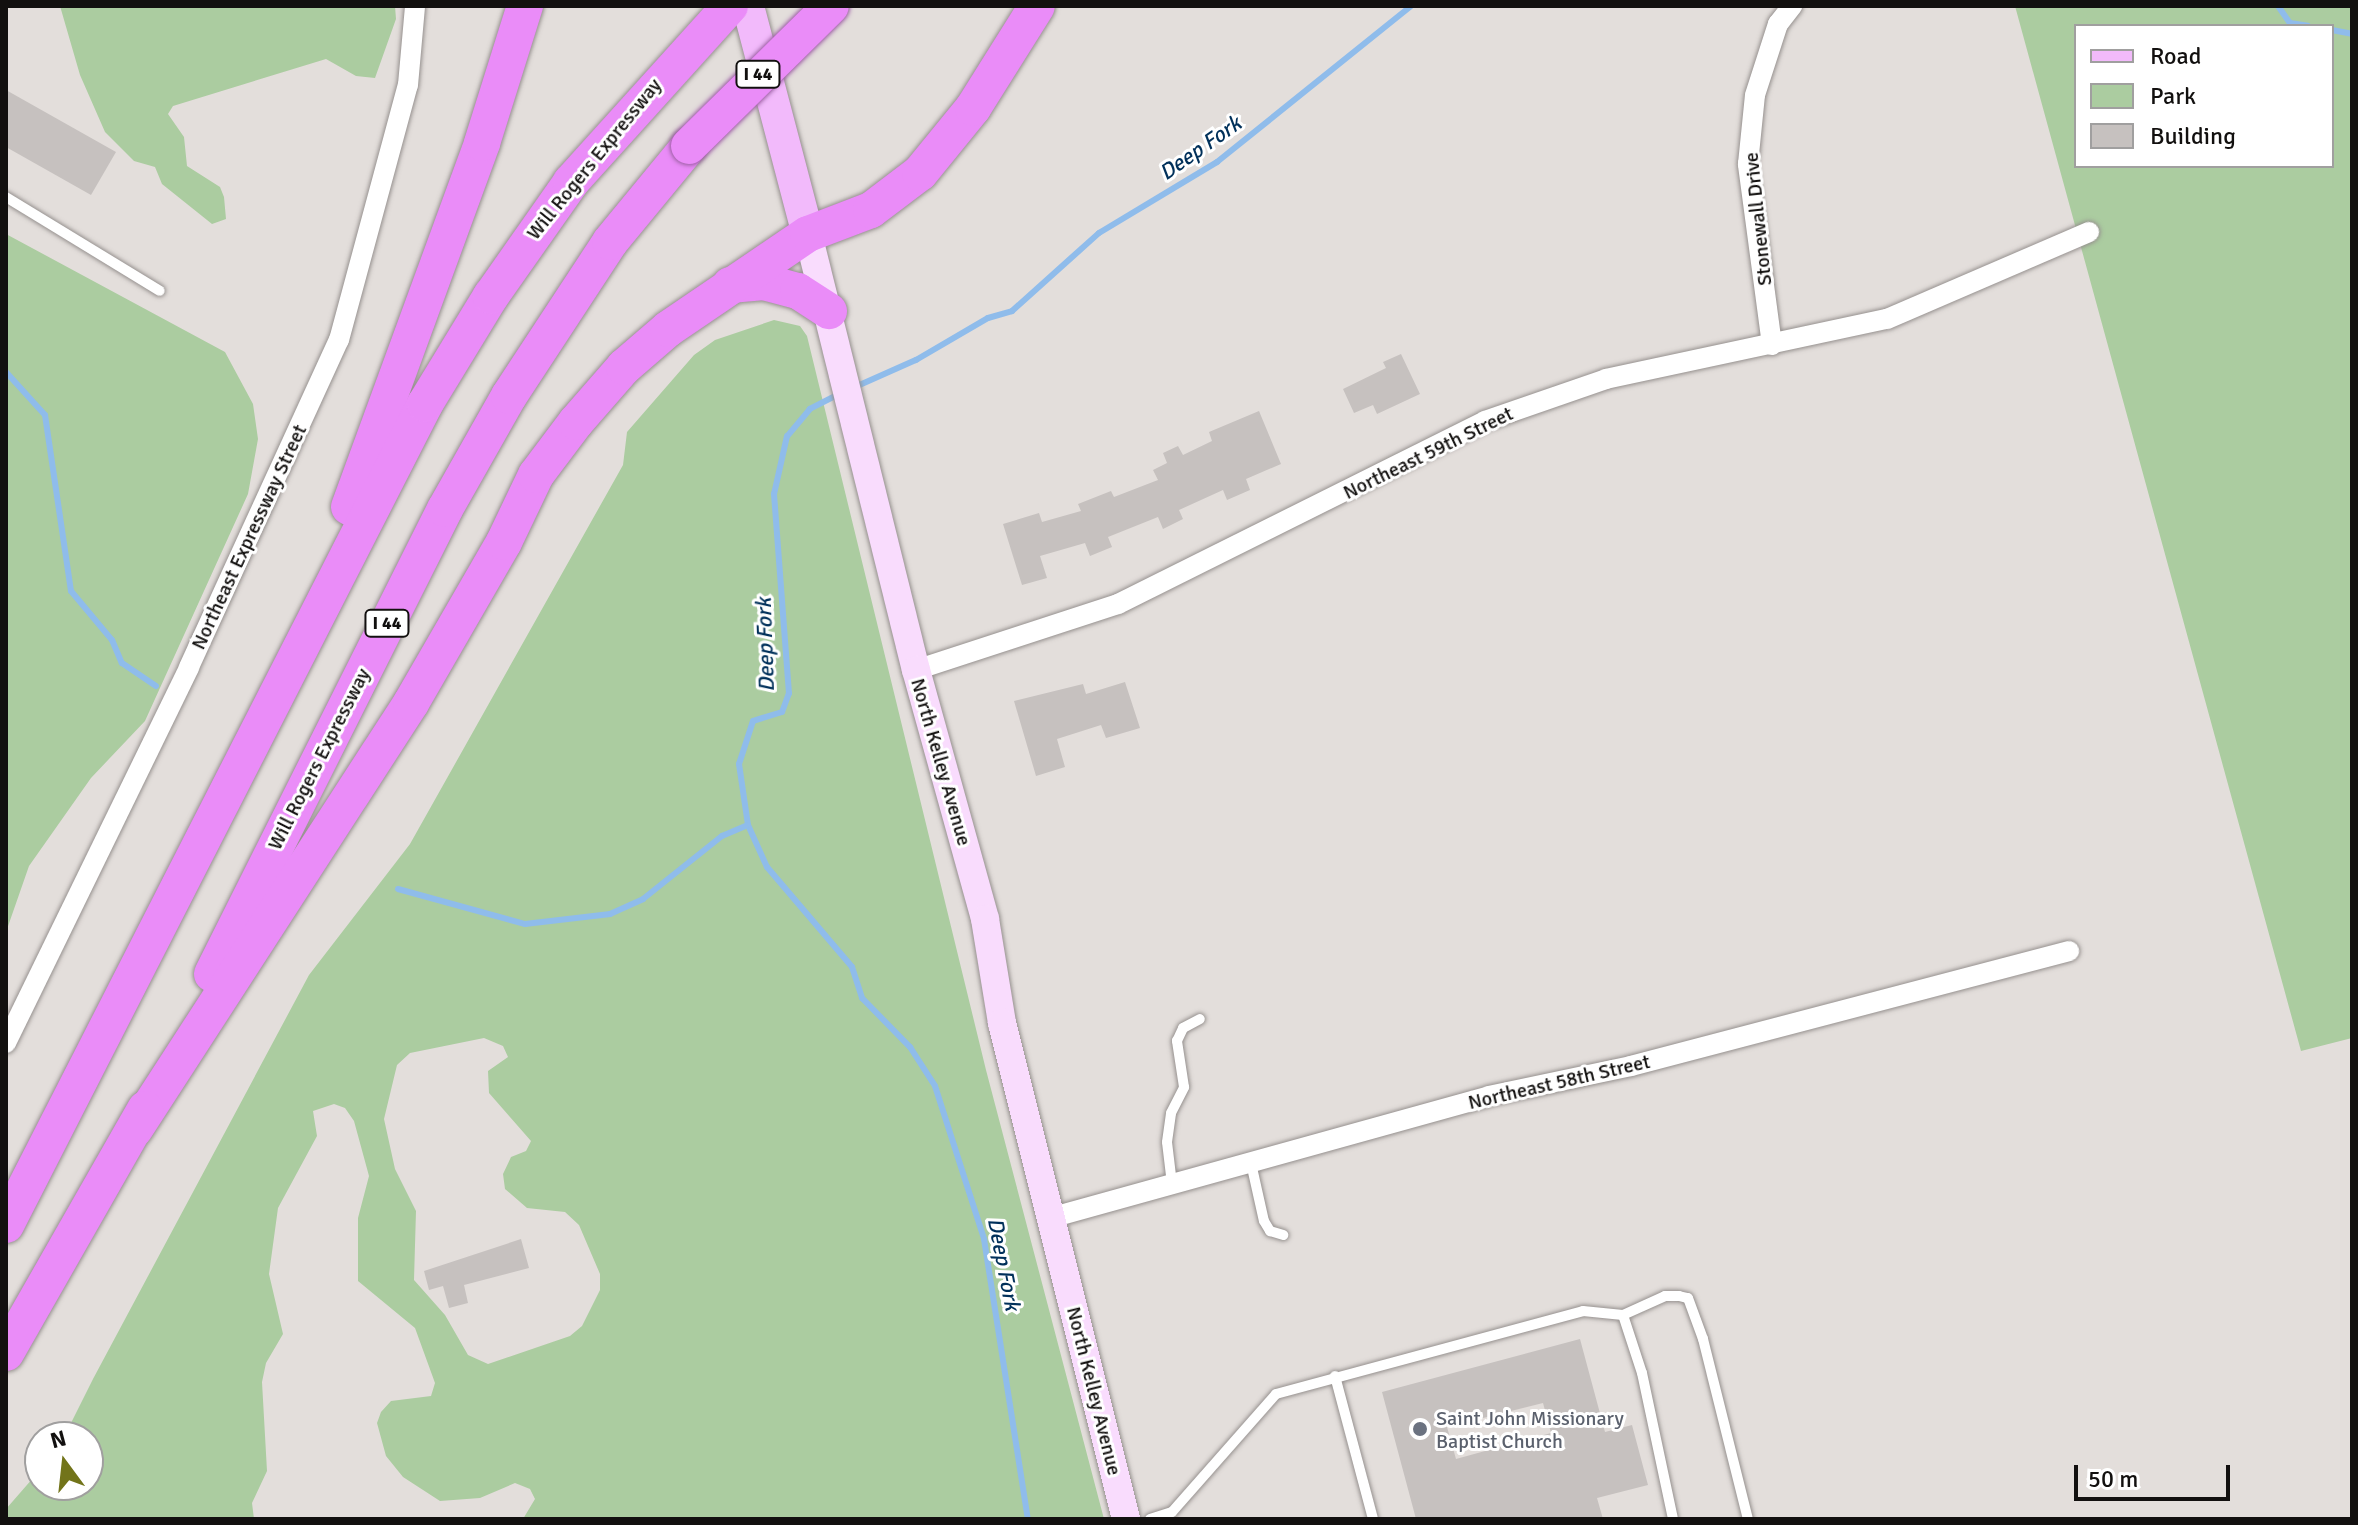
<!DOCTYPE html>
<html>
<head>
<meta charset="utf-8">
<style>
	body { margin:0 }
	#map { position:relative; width:2358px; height:1525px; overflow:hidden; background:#e3dedb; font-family:Signika,sans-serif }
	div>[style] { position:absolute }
	.green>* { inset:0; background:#abcca0 }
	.stream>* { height:6px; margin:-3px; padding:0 3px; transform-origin:3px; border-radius:3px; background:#8fbceb }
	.building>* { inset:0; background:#c6c1bf }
	.roads { filter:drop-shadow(0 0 2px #96918f) drop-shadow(0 0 2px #96918f) }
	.lane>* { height:10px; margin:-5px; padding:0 5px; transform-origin:5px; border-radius:5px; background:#fff }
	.street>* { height:20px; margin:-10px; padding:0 10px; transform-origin:10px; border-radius:10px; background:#fff }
	.secondary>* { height:28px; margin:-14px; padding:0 14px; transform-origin:14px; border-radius:14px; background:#f9dcfd }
	.primary>* { height:32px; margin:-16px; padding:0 16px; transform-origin:16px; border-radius:16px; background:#f2bafb }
	.highway>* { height:36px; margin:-18px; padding:0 18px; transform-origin:18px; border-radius:18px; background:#ea8cf8 }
	.bridges { filter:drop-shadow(0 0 2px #9e61a6) drop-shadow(0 0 2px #9e61a6) }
	.highway-bridge>* { height:36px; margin:-18px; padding:0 18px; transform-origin:18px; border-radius:18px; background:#ea8cf8 }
	.dots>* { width:22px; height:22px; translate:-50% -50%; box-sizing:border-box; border:4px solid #fff; border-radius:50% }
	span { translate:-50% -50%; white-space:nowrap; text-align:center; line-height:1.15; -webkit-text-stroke:6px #fff; paint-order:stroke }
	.shield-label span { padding:2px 6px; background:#fff; border:2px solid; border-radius:6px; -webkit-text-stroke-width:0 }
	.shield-label { font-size:18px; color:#12100f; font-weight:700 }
	.street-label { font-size:20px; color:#12100f }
	.worship-label { font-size:20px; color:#5b616d }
	.left { translate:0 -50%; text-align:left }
	.water-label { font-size:22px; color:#00305a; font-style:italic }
	.frame { position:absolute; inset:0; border:8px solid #12100f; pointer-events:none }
	.legend { position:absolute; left:2074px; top:24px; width:260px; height:144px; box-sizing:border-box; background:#fff; border:2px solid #a09f9f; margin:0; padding:10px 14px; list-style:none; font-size:24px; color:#12100f }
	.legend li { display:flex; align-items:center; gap:16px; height:40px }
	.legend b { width:40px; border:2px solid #a09f9f }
	.north { position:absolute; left:24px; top:1421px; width:80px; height:80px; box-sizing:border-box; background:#fff; border:2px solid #a09f9f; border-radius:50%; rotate:345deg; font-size:22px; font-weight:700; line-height:32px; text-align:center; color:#12100f }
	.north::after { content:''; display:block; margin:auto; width:28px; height:36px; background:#72741a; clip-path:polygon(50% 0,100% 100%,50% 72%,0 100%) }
	.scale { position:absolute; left:2074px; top:1465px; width:156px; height:36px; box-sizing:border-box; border:4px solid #12100f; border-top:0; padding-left:10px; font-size:24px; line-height:28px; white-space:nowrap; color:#12100f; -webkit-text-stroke:6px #fff; paint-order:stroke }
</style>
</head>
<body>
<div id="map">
	<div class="green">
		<i style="clip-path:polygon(60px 6px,395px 6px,396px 19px,375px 78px,356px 76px,326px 59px,173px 106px,168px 114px,184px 137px,187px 166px,220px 187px,224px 197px,226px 219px,212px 224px,162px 184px,155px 167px,134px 161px,105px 132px,80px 75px)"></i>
		<i style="clip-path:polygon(evenodd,2015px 6px,2352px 6px,2352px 1038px,2301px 1051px,2015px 6px,2076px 26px,2332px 26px,2332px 166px,2076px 166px,2076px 26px)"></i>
		<i style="clip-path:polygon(6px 234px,225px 352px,253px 404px,258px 439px,248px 494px,145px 721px,91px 778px,29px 866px,6px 932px)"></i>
		<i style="clip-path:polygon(evenodd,774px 320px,800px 326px,807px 336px,986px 1070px,1104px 1519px,523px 1519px,535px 1499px,530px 1489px,515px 1483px,480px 1498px,440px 1501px,403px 1477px,386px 1456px,377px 1423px,381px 1412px,391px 1401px,431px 1396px,435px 1383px,415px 1328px,358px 1281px,358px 1218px,369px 1176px,354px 1121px,345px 1108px,334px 1104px,313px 1111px,317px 1136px,278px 1208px,269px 1274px,283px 1334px,266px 1363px,262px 1382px,267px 1471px,252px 1503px,254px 1519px,6px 1519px,6px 1509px,40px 1470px,40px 1485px,88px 1485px,88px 1437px,64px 1437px,93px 1379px,309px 975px,410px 844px,623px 465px,627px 432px,694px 355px,715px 340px,774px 320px,484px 1038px,503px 1046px,508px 1057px,488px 1071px,489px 1093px,531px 1141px,526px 1151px,511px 1157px,503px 1174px,505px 1189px,527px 1208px,565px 1212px,579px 1225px,600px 1274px,600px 1290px,582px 1326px,570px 1336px,488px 1364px,468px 1355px,445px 1315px,414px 1280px,416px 1211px,395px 1169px,384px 1119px,397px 1065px,410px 1053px,484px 1038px)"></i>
	</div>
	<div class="stream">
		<i style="left:2278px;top:6px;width:21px;rotate:55deg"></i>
		<i style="left:2290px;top:23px;width:18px;rotate:9deg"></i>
		<i style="left:2332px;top:30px;width:20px;rotate:11deg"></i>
		<i style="left:6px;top:372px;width:58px;rotate:47.8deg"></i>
		<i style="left:45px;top:415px;width:178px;rotate:81.6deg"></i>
		<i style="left:71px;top:591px;width:64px;rotate:50.1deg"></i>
		<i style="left:112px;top:640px;width:25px;rotate:67deg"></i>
		<i style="left:122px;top:663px;width:41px;rotate:34.1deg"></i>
		<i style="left:855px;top:387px;width:67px;rotate:-23.9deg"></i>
		<i style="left:916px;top:360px;width:83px;rotate:-30.3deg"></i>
		<i style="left:988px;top:318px;width:25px;rotate:-16deg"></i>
		<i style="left:1012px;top:311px;width:117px;rotate:-41.9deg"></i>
		<i style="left:1099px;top:233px;width:138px;rotate:-31deg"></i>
		<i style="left:1217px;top:162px;width:249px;rotate:-38.8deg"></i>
		<i style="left:841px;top:393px;width:35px;rotate:153deg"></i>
		<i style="left:810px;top:409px;width:35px;rotate:130deg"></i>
		<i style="left:787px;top:436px;width:59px;rotate:102.6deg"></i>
		<i style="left:774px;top:494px;width:200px;rotate:85.7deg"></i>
		<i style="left:789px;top:693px;width:20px;rotate:110deg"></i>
		<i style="left:782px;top:712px;width:30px;rotate:163deg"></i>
		<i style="left:753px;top:721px;width:45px;rotate:108deg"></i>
		<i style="left:739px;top:764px;width:62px;rotate:81.6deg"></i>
		<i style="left:748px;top:825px;width:46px;rotate:65.7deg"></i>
		<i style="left:767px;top:867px;width:131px;rotate:49.6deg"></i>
		<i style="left:852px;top:967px;width:33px;rotate:72deg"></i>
		<i style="left:862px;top:998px;width:69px;rotate:45.6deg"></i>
		<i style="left:910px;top:1047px;width:46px;rotate:57.3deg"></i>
		<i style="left:935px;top:1086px;width:161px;rotate:72.2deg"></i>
		<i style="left:984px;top:1239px;width:283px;rotate:81.1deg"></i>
		<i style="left:398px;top:889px;width:132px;rotate:15.4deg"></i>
		<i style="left:525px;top:924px;width:86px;rotate:-6.7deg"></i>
		<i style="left:610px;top:914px;width:36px;rotate:-24deg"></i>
		<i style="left:643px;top:899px;width:101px;rotate:-38.6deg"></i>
		<i style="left:722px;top:836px;width:28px;rotate:-23deg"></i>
	</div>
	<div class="building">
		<i style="clip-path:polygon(6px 90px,116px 152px,91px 195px,6px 147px)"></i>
		<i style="clip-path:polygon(1401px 354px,1420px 394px,1377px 414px,1373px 405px,1354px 413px,1343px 389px,1386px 368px,1383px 362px)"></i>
		<i style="clip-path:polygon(1259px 411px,1281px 464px,1246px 479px,1250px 490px,1227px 500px,1223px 490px,1179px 510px,1183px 519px,1163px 529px,1158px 517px,1108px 537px,1112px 547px,1090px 556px,1085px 543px,1040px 556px,1047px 578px,1022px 585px,1003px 524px,1039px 513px,1042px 522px,1081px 511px,1078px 504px,1111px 491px,1114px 497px,1158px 480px,1153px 470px,1167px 463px,1163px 453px,1178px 446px,1183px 455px,1212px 441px,1209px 432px)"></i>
		<i style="clip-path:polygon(1125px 682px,1140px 728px,1106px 738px,1101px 725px,1057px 739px,1065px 767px,1036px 776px,1014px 701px,1083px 684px,1086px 694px)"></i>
		<i style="clip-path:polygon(521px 1239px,529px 1268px,464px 1285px,468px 1303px,449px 1308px,443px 1286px,429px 1290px,424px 1271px)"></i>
		<i style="clip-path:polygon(evenodd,1580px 1339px,1605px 1432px,1632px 1425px,1648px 1485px,1597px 1498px,1603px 1519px,1416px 1519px,1382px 1392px,1580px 1339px,1543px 1403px,1551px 1433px,1456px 1459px,1447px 1427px,1543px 1403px)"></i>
	</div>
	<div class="roads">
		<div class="lane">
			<i style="left:6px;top:197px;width:180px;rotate:31.4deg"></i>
			<i style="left:1251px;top:1163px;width:59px;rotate:77.4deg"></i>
			<i style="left:1264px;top:1221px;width:12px;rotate:59deg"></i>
			<i style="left:1270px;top:1231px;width:14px;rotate:17deg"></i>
			<i style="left:1172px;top:1184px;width:42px;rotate:-96.8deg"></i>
			<i style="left:1167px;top:1142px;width:29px;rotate:-82deg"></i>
			<i style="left:1171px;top:1113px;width:29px;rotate:-63deg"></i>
			<i style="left:1184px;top:1087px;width:47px;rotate:-98.7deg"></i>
			<i style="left:1177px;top:1041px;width:14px;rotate:-65deg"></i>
			<i style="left:1183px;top:1028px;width:19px;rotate:-28deg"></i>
			<i style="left:1623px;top:1315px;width:61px;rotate:71.9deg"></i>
			<i style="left:1642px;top:1373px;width:149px;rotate:78deg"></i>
			<i style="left:1335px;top:1376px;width:148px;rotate:75.1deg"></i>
			<i style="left:1150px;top:1519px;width:23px;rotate:-18deg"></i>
			<i style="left:1172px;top:1512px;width:157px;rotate:-48.6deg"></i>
			<i style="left:1276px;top:1394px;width:318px;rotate:-15.1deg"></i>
			<i style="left:1583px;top:1311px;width:40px;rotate:5.7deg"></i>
			<i style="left:1623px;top:1315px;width:46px;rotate:-24.3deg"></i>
			<i style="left:1665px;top:1296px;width:14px"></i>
			<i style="left:1679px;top:1296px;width:9px;rotate:13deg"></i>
			<i style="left:1688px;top:1298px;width:44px;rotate:69.9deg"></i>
			<i style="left:1703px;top:1339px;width:186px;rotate:76deg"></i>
		</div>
		<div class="street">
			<i style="left:1772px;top:345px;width:183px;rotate:-97.6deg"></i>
			<i style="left:1748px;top:164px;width:69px;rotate:-84.2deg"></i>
			<i style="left:1755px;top:95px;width:75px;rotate:-72.1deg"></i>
			<i style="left:1778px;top:24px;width:23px;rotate:-52deg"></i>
			<i style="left:916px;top:670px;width:213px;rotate:-18.1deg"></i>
			<i style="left:1118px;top:604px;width:410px;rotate:-26.5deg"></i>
			<i style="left:1485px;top:421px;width:128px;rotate:-19.1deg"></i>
			<i style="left:1606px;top:379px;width:287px;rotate:-12.1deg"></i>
			<i style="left:1887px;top:319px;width:220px;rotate:-23.3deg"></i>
			<i style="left:6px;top:1043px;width:418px;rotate:-64deg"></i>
			<i style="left:189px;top:667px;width:360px;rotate:-65.4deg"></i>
			<i style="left:339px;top:340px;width:264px;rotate:-74.9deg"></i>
			<i style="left:408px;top:85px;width:79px;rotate:-84.9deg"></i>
			<i style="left:1050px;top:1218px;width:456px;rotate:-15.5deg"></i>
			<i style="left:1489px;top:1096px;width:145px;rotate:-11.9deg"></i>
			<i style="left:1631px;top:1066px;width:453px;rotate:-14.7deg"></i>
		</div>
		<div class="secondary">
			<i style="left:808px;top:234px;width:449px;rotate:76.1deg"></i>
			<i style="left:916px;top:670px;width:258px;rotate:74.5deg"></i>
			<i style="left:985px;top:919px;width:105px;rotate:80.7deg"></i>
			<i style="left:1002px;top:1023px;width:511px;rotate:75.96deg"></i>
		</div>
		<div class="primary">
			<i style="left:748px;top:6px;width:236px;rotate:75.3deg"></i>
		</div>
		<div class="highway">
			<i style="left:730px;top:285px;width:34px;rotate:-5deg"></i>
			<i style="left:764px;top:282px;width:35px;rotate:15deg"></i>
			<i style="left:798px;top:291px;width:37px;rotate:33deg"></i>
			<i style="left:349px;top:507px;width:388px;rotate:-69.9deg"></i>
			<i style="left:482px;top:143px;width:144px;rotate:-72.6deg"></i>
			<i style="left:212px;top:974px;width:520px;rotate:-63.39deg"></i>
			<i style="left:445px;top:509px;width:130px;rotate:-60.5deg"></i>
			<i style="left:509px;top:396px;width:184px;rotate:-56.7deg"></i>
			<i style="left:610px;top:242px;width:124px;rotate:-50.5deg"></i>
			<i style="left:135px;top:1129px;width:508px;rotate:-57.06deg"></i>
			<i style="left:411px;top:703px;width:186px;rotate:-60deg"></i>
			<i style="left:504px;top:542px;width:74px;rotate:-64.5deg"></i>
			<i style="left:536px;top:475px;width:66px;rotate:-53deg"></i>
			<i style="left:576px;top:422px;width:73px;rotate:-48.9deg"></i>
			<i style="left:624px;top:367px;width:58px;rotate:-40.8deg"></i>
			<i style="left:668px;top:329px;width:169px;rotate:-34.2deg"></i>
			<i style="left:808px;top:234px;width:67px;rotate:-20.9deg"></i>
			<i style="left:871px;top:210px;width:61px;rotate:-37.1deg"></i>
			<i style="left:920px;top:173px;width:84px;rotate:-50.8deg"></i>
			<i style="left:973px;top:108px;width:120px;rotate:-57.9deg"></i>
			<i style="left:6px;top:1225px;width:922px;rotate:-62.96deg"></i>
			<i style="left:425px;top:404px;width:127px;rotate:-58.6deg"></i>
			<i style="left:491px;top:296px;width:139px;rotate:-54.9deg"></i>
			<i style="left:571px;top:182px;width:237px;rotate:-47.9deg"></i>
			<i style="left:6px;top:1353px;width:281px;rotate:-60.3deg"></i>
		</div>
	</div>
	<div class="bridges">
		<div class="highway-bridge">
			<i style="left:689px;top:146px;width:199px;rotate:-44.6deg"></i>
		</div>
	</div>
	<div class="dots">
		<i style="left:1420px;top:1429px;background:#6b7280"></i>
	</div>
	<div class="shield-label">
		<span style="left:758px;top:74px">I 44</span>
		<span style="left:387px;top:623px">I 44</span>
	</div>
	<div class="street-label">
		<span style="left:594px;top:159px;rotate:-51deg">Will Rogers Expressway</span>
		<span style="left:1758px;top:219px;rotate:-96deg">Stonewall Drive</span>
		<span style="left:1428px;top:453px;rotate:-26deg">Northeast 59th Street</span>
		<span style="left:249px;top:537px;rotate:-65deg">Northeast Expressway Street</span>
		<span style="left:319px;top:759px;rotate:-63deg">Will Rogers Expressway</span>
		<span style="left:941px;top:762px;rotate:74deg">North Kelley Avenue</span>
		<span style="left:1559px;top:1082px;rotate:-13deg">Northeast 58th Street</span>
		<span style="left:1094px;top:1391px;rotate:76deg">North Kelley Avenue</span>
	</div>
	<div class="worship-label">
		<span class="left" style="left:1436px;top:1430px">Saint John Missionary<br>Baptist Church</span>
	</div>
	<div class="water-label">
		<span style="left:1200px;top:148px;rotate:-35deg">Deep Fork</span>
		<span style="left:765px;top:645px;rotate:-92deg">Deep Fork</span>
		<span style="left:1004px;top:1264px;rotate:79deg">Deep Fork</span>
	</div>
	<div class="frame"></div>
	<ul class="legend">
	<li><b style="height:10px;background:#f2bafb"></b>Road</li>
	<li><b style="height:22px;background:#abcca0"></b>Park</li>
	<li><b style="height:22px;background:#c6c1bf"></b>Building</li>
	</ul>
	<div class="north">N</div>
	<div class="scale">50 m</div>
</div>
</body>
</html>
